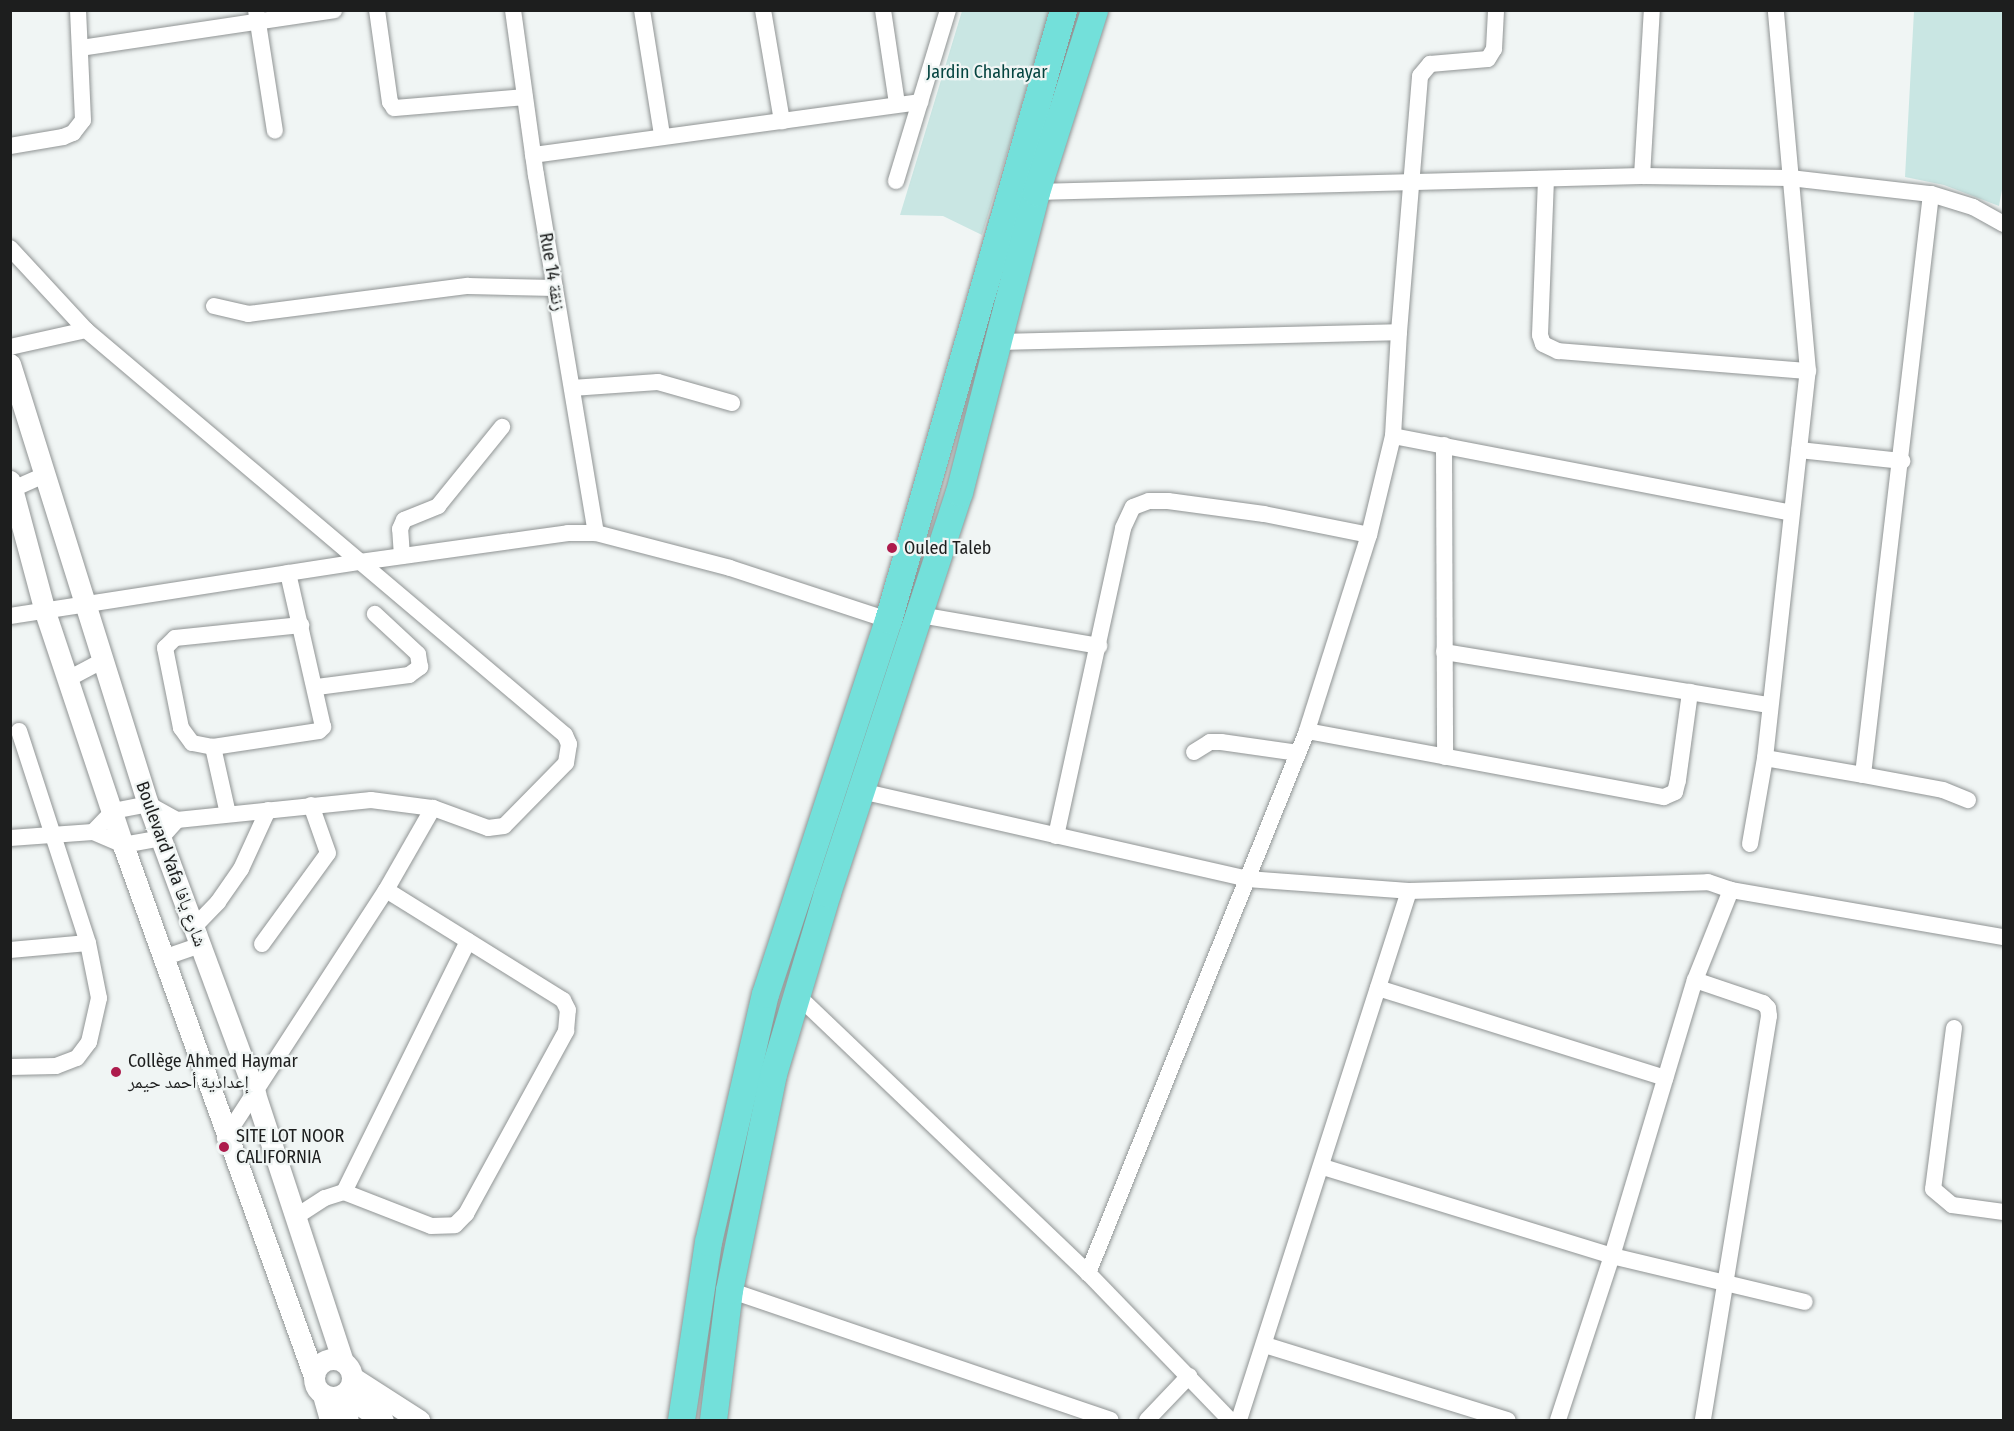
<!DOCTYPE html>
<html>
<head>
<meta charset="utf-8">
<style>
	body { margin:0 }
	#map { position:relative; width:2014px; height:1431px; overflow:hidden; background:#f0f5f4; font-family:"Fira Sans Condensed","Noto Naskh Arabic",sans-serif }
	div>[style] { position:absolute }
	.green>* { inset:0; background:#c9e6e3 }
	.roads { filter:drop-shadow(0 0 2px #909494) drop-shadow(0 0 2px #909494) }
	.minor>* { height:16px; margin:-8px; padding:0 8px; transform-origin:8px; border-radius:8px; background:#fff }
	.tertiary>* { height:21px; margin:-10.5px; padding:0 10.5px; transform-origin:10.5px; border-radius:10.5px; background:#fff }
	.tertiary>.ring { margin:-10.5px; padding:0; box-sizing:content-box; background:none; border:21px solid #fff; border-radius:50% }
	.primary>* { height:27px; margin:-13.5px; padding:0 13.5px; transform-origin:13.5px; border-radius:13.5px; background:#73e0da }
	.dots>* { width:16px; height:16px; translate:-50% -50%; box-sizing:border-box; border:3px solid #f0f5f4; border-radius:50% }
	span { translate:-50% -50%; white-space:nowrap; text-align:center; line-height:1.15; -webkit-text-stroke:4.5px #f0f5f4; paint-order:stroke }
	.park-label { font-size:18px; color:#054440 }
	.street-label { font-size:18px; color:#1d1e1e }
	.poi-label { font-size:18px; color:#1d1e1e }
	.left { translate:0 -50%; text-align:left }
	.frame { position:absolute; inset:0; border:12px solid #1d1e1e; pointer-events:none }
</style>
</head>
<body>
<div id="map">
	<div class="green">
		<i style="clip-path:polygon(962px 11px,1050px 11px,982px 235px,943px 216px,900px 215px)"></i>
		<i style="clip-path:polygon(1914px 11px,2003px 11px,2004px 179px,1999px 206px,1944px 185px,1905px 177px)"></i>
	</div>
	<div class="roads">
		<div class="minor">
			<i style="left:256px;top:10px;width:122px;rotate:81.1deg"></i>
			<i style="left:377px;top:10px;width:93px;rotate:82deg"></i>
			<i style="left:390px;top:102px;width:7px;rotate:56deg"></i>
			<i style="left:394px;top:108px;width:130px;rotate:-4.8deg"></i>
			<i style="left:513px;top:10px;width:167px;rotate:82.1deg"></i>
			<i style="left:536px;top:175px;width:363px;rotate:80.5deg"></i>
			<i style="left:642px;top:10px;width:127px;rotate:80.9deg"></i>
			<i style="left:763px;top:10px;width:113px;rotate:80.3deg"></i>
			<i style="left:883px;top:10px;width:95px;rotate:81.5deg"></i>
			<i style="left:81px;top:48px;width:256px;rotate:-8.5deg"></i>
			<i style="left:10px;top:146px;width:54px;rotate:-9.6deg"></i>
			<i style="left:63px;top:137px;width:11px;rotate:-22deg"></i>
			<i style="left:73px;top:133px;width:16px;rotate:-52deg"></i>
			<i style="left:83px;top:120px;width:110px;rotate:-92.6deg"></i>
			<i style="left:533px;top:155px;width:391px;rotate:-7.8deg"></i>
			<i style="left:1642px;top:176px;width:166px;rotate:-86.6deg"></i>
			<i style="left:1546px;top:179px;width:156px;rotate:92.2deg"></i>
			<i style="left:1540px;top:335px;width:9px;rotate:72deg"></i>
			<i style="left:1543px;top:344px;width:17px;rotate:25deg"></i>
			<i style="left:1558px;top:351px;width:251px;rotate:4.6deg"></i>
			<i style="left:896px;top:181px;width:179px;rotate:-73.1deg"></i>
			<i style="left:1036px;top:192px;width:606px;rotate:-1.51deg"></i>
			<i style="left:1642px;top:176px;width:148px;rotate:0.8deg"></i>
			<i style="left:1790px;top:178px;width:142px;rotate:6.5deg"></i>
			<i style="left:1931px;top:194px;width:44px;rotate:17.2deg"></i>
			<i style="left:1973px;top:207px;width:35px;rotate:29deg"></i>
			<i style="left:1931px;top:194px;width:585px;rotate:96.68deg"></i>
			<i style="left:1863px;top:775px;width:81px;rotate:10.6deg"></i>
			<i style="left:1943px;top:790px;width:27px;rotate:22deg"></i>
			<i style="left:10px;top:248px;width:112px;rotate:47.2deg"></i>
			<i style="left:214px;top:306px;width:35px;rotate:13deg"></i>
			<i style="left:248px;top:314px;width:222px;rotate:-7.3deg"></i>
			<i style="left:468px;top:286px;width:87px;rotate:1.3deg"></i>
			<i style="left:1399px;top:332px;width:257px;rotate:-85.3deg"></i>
			<i style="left:1420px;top:76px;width:16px;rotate:-50deg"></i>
			<i style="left:1430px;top:64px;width:58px;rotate:-4.9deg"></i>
			<i style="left:1488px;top:59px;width:12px;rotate:-59deg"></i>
			<i style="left:1494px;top:49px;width:39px;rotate:-87deg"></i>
			<i style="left:997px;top:342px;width:402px;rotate:-1.4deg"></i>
			<i style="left:1399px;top:332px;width:104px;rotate:93.3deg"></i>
			<i style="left:1393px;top:436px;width:102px;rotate:103.6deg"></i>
			<i style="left:1369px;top:535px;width:206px;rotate:107.6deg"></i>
			<i style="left:1307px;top:731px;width:585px;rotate:112deg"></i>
			<i style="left:10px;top:347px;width:78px;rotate:-12.6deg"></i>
			<i style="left:86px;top:330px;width:627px;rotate:40.21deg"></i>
			<i style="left:565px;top:735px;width:10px;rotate:66deg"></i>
			<i style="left:569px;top:744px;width:19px;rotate:99deg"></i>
			<i style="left:566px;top:763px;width:88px;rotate:134.5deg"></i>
			<i style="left:504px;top:826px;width:16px;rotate:173deg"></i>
			<i style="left:488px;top:828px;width:59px;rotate:-160deg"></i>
			<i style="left:572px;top:388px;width:86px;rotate:-4deg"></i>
			<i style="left:658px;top:382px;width:77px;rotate:15.8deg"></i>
			<i style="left:1393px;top:436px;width:406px;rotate:10.9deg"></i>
			<i style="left:1444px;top:445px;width:312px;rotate:89.8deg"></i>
			<i style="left:1799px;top:450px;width:104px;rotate:6.1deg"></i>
			<i style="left:13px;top:489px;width:35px;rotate:-24deg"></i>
			<i style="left:402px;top:556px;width:27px;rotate:-94deg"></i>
			<i style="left:400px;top:529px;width:10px;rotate:-66deg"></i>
			<i style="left:404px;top:520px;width:37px;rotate:-22deg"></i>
			<i style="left:438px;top:506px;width:102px;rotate:-51deg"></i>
			<i style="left:920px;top:615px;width:182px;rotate:9.8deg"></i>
			<i style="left:10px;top:616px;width:354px;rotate:-8.8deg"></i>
			<i style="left:360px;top:562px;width:210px;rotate:-7.9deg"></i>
			<i style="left:568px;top:533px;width:28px"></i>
			<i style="left:596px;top:533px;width:138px;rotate:14.6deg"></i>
			<i style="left:730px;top:568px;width:166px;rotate:18.2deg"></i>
			<i style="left:1444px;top:652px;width:329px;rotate:9.3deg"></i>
			<i style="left:68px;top:679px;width:40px;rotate:-28deg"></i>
			<i style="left:317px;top:687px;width:93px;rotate:-7.4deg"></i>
			<i style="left:409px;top:675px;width:14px;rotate:-36deg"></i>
			<i style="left:420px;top:667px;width:13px;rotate:-99deg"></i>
			<i style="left:418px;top:654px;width:59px;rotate:-137.1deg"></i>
			<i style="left:1307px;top:731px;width:363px;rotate:10.5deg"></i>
			<i style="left:1664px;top:797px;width:12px;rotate:-24deg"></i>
			<i style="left:1675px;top:792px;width:12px;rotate:-76deg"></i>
			<i style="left:1678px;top:780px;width:89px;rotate:-82.2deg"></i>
			<i style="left:213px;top:747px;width:21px;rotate:-169deg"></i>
			<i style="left:192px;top:743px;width:19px;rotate:-126deg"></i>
			<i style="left:181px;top:728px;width:82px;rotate:-101.3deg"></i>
			<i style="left:165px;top:648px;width:14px;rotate:-45deg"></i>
			<i style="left:175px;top:638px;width:127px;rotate:-5.9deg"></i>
			<i style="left:1194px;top:752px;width:19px;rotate:-32deg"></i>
			<i style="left:1210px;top:742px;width:11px"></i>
			<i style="left:1221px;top:742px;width:78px;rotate:8.1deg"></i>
			<i style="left:1765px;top:758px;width:99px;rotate:9.8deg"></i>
			<i style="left:861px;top:791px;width:396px;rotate:12.8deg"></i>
			<i style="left:1247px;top:879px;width:162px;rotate:4.2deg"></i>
			<i style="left:1409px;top:891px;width:556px;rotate:107.82deg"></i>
			<i style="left:228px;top:814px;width:69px;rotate:-102.6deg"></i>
			<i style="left:213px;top:747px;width:107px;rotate:-8.6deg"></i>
			<i style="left:319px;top:731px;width:6px;rotate:-45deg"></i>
			<i style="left:323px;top:727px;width:158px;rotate:-102.8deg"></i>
			<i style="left:93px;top:832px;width:29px;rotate:-46deg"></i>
			<i style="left:113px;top:811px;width:36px;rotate:-11deg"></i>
			<i style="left:148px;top:804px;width:33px;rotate:29deg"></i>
			<i style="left:177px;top:820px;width:195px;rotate:-5.9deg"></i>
			<i style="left:371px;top:800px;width:63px;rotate:7.4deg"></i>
			<i style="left:433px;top:808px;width:95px;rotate:119.8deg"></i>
			<i style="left:386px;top:890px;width:296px;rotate:123deg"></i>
			<i style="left:1056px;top:836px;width:315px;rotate:-77.7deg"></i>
			<i style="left:1123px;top:528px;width:23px;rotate:-65deg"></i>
			<i style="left:1133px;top:507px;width:17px;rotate:-21deg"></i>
			<i style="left:1149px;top:501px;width:19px"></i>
			<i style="left:1168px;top:501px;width:97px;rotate:7.7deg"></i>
			<i style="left:1264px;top:514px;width:107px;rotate:11.3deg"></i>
			<i style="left:10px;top:838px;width:83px;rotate:-4.1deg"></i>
			<i style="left:93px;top:832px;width:33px;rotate:23deg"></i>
			<i style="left:123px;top:845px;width:39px;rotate:-10deg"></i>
			<i style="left:161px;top:838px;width:24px;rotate:-48deg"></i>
			<i style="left:1750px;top:844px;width:87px;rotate:-80.1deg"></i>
			<i style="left:1765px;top:758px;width:389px;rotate:-83.7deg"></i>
			<i style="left:1808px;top:371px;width:362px;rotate:-95.1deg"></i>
			<i style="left:1409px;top:891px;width:299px;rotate:-1.7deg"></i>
			<i style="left:1708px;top:882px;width:24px;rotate:19deg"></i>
			<i style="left:1731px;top:890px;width:277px;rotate:9.8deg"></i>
			<i style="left:194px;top:927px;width:35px;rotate:-46deg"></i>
			<i style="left:218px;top:902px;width:40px;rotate:-55.1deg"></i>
			<i style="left:241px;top:869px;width:65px;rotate:-65.4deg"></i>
			<i style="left:262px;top:944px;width:112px;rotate:-54deg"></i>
			<i style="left:328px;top:853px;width:51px;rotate:-109.5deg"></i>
			<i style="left:10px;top:950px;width:78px;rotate:-5.1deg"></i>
			<i style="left:163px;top:958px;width:39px;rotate:-19deg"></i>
			<i style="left:1695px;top:980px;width:72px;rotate:18.7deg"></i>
			<i style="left:1763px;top:1003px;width:7px;rotate:45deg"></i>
			<i style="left:1768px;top:1008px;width:8px;rotate:83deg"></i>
			<i style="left:1769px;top:1016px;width:409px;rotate:99.3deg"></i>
			<i style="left:1378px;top:988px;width:301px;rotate:17.4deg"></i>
			<i style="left:796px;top:994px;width:404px;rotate:43.7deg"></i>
			<i style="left:1088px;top:1273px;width:204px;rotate:46deg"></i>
			<i style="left:1954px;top:1028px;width:162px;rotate:97.4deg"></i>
			<i style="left:1933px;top:1189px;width:25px;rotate:40deg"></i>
			<i style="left:1952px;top:1205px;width:52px;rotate:7.7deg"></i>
			<i style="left:10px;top:1067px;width:46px;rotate:-1.2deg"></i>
			<i style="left:56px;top:1066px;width:22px;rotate:-21deg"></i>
			<i style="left:77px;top:1058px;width:20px;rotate:-53deg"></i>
			<i style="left:89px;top:1042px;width:45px;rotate:-77.2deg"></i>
			<i style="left:99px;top:998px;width:56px;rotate:-101.3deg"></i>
			<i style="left:88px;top:943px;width:223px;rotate:-108deg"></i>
			<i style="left:1323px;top:1167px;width:302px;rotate:17.1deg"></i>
			<i style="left:1612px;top:1256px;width:198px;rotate:13.4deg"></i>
			<i style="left:344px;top:1192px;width:280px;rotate:-63.7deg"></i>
			<i style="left:297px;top:1216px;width:33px;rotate:-33deg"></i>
			<i style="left:325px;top:1198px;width:20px;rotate:-18deg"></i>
			<i style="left:344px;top:1192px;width:93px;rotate:21.3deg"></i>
			<i style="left:431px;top:1226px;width:24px;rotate:-2deg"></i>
			<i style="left:455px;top:1225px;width:16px;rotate:-45deg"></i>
			<i style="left:466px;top:1214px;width:209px;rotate:-61.3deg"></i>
			<i style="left:566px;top:1031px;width:21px;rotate:-85deg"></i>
			<i style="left:568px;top:1010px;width:11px;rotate:-117deg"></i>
			<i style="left:563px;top:1000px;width:208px;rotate:-148.1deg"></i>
			<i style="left:729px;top:1290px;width:403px;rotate:18.8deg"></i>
			<i style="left:1265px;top:1345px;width:254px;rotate:17.2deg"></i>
			<i style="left:1147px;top:1420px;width:61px;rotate:-46.3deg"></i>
			<i style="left:1558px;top:1420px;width:173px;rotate:-71.8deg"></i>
			<i style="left:1612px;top:1256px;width:288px;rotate:-73.3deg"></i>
			<i style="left:1695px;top:980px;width:97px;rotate:-68.2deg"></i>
		</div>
		<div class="tertiary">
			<i style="left:10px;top:364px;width:461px;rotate:72.6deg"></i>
			<i style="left:148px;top:804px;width:309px;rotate:69.7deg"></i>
			<i style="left:255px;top:1094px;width:281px;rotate:71.8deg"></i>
			<i style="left:10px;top:481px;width:136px;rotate:75deg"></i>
			<i style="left:45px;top:612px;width:246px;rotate:71.5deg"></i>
			<i style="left:123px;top:845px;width:564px;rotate:70.22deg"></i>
			<i class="ring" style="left:314px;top:1359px;width:17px;height:17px"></i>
			<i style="left:352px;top:1377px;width:80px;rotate:32.7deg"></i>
			<i style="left:323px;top:1395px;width:26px;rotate:74deg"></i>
			<i style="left:344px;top:1395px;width:46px;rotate:32.7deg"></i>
			<i style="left:340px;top:1397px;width:24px;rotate:71deg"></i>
		</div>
		<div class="primary">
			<i style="left:681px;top:1420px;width:180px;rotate:-81.4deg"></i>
			<i style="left:708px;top:1242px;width:254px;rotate:-77.1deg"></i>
			<i style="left:765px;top:994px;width:394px;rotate:-71.8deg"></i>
			<i style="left:888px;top:620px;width:635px;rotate:-73.99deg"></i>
			<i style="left:713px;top:1420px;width:131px;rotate:-83deg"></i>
			<i style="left:729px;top:1290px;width:220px;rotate:-78.5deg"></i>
			<i style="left:773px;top:1074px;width:189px;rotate:-73.4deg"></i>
			<i style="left:827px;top:893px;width:422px;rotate:-71.8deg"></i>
			<i style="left:959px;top:492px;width:310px;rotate:-75.6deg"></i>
			<i style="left:1036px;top:192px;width:191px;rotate:-72.3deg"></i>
		</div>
	</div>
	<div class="dots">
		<i style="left:892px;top:548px;background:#ad1b4c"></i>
		<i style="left:116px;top:1072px;background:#ad1b4c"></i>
		<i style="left:224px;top:1147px;background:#ad1b4c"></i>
	</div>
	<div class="park-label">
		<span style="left:987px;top:72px">Jardin Chahrayar</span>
	</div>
	<div class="street-label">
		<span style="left:552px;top:272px;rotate:80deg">Rue 14 زنقة</span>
		<span style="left:171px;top:864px;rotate:70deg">Boulevard Yafa شارع يافا</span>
	</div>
	<div class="poi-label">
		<span class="left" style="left:904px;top:548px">Ouled Taleb</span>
		<span class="left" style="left:128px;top:1072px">Collège Ahmed Haymar<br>إعدادية أحمد حيمر</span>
		<span class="left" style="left:236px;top:1147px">SITE LOT NOOR<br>CALIFORNIA</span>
	</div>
	<div class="frame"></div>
</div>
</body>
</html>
